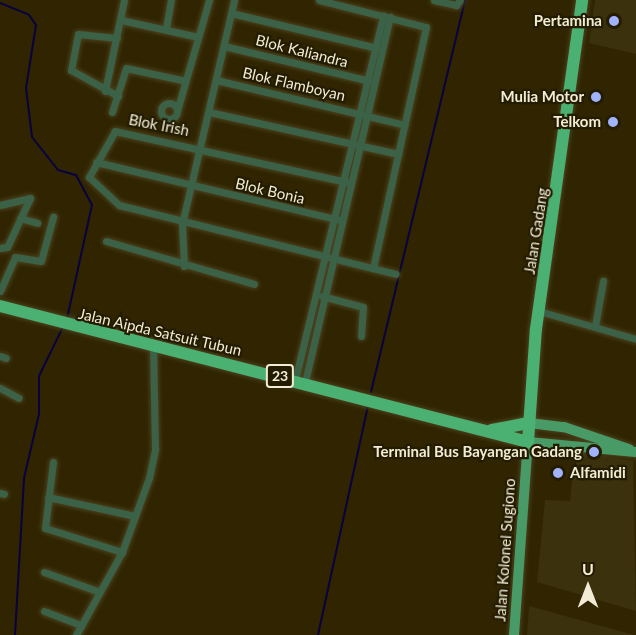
<!DOCTYPE html>
<html>
<head>
<meta charset="utf-8">
<style>
	body { margin:0 }
	#map { position:relative; width:636px; height:635px; overflow:hidden; background:#302500; font-family:Lato,sans-serif }
	div>[style] { position:absolute }
	.built>* { inset:0; background:#3b310c }
	.stream>* { height:2px; margin:-1px; padding:0 1px; transform-origin:1px; border-radius:1px; background:#08023e }
	.roads { filter:drop-shadow(0 0 2px #4b411e) drop-shadow(0 0 2px #4b411e) }
	.street>* { height:7px; margin:-3.5px; padding:0 3.5px; transform-origin:3.5px; border-radius:3.5px; background:#3b6147 }
	.street>.ring { margin:-3.5px; padding:0; box-sizing:content-box; background:none; border:7px solid #3b6147; border-radius:50% }
	.primary>* { height:10px; margin:-5px; padding:0 5px; transform-origin:5px; border-radius:5px; background:#489b66 }
	.highway>* { height:12px; margin:-6px; padding:0 6px; transform-origin:6px; border-radius:6px; background:#4bb172 }
	.dots>* { width:16px; height:16px; translate:-50% -50%; box-sizing:border-box; border:3px solid #241c01; border-radius:50% }
	span { translate:-50% -50%; white-space:nowrap; text-align:center; line-height:1.15; -webkit-text-stroke:4.5px #241c01; paint-order:stroke }
	.shield-label span { padding:2px 4px; background:#241c01; border:2px solid; border-radius:4px; -webkit-text-stroke-width:0 }
	.shield-label { font-size:14px; color:#f2ecd6; font-weight:700 }
	.poi-label { font-size:15px; color:#f2ecd6; font-weight:700 }
	.right { translate:-100% -50%; text-align:right }
	.left { translate:0 -50%; text-align:left }
	.street-label { font-size:15px; color:#f2ecd6 }
	.north { position:absolute; left:558px; top:557px; width:60px; height:60px; -webkit-text-stroke:4px #241c01; paint-order:stroke; rotate:0deg; font-size:16px; font-weight:700; line-height:24px; text-align:center; color:#f2ecd6 }
	.north::after { content:''; display:block; margin:auto; width:21px; height:27px; background:#f2ecd6; clip-path:polygon(50% 0,100% 100%,50% 72%,0 100%) }
</style>
</head>
<body>
<div id="map">
	<div class="built">
		<i style="clip-path:polygon(595px 0,636px 0,636px 54px,589px 43px)"></i>
		<i style="clip-path:polygon(575px 451px,633px 461px,636px 611px,537px 582px,545px 500px,570px 501px)"></i>
		<i style="clip-path:polygon(529px 606px,634px 635px,527px 635px)"></i>
	</div>
	<div class="stream">
		<i style="left:0;top:3px;width:31px;rotate:22deg"></i>
		<i style="left:29px;top:15px;width:12px;rotate:55deg"></i>
		<i style="left:36px;top:25px;width:64px;rotate:99deg"></i>
		<i style="left:26px;top:88px;width:49px;rotate:83deg"></i>
		<i style="left:32px;top:137px;width:42px;rotate:51.8deg"></i>
		<i style="left:58px;top:170px;width:19px;rotate:16deg"></i>
		<i style="left:76px;top:175px;width:34px;rotate:62deg"></i>
		<i style="left:92px;top:205px;width:117px;rotate:102.4deg"></i>
		<i style="left:371px;top:392px;width:403px;rotate:-76.5deg"></i>
		<i style="left:15px;top:635px;width:157px;rotate:-86.7deg"></i>
		<i style="left:24px;top:478px;width:66px;rotate:-76.8deg"></i>
		<i style="left:39px;top:414px;width:38px;rotate:-90deg"></i>
		<i style="left:39px;top:376px;width:55px;rotate:-63.9deg"></i>
		<i style="left:318px;top:635px;width:234px;rotate:-77.7deg"></i>
	</div>
	<div class="roads">
		<div class="street">
			<i style="left:319px;top:0;width:110px;rotate:14.2deg"></i>
			<i style="left:426px;top:27px;width:247px;rotate:102.4deg"></i>
			<i style="left:434px;top:0;width:23px;rotate:13deg"></i>
			<i style="left:456px;top:5px;width:6px;rotate:-51deg"></i>
			<i style="left:231px;top:13px;width:150px;rotate:13.5deg"></i>
			<i style="left:121px;top:20px;width:79px;rotate:12.4deg"></i>
			<i style="left:166px;top:28px;width:28px;rotate:-80deg"></i>
			<i style="left:117px;top:38px;width:39px;rotate:-174deg"></i>
			<i style="left:78px;top:34px;width:37px;rotate:101deg"></i>
			<i style="left:71px;top:70px;width:54px;rotate:29deg"></i>
			<i style="left:224px;top:46px;width:150px;rotate:13.5deg"></i>
			<i style="left:216px;top:80px;width:194px;rotate:13.4deg"></i>
			<i style="left:105px;top:91px;width:93px;rotate:-78.2deg"></i>
			<i class="ring" style="left:161px;top:103px;width:9px;height:9px"></i>
			<i style="left:177px;top:111px;width:116px;rotate:-73.9deg"></i>
			<i style="left:112px;top:112px;width:46px;rotate:-72.3deg"></i>
			<i style="left:126px;top:68px;width:61px;rotate:12.2deg"></i>
			<i style="left:209px;top:112px;width:194px;rotate:12.5deg"></i>
			<i style="left:96px;top:162px;width:250px;rotate:13.4deg"></i>
			<i style="left:351px;top:183px;width:242px;rotate:-167.6deg"></i>
			<i style="left:115px;top:131px;width:53px;rotate:119.5deg"></i>
			<i style="left:89px;top:177px;width:41px;rotate:43deg"></i>
			<i style="left:119px;top:205px;width:285px;rotate:14deg"></i>
			<i style="left:0;top:205px;width:31px;rotate:-13deg"></i>
			<i style="left:30px;top:198px;width:54px;rotate:115.1deg"></i>
			<i style="left:7px;top:247px;width:7px;rotate:172deg"></i>
			<i style="left:20px;top:218px;width:18px;rotate:16deg"></i>
			<i style="left:106px;top:241px;width:154px;rotate:16.2deg"></i>
			<i style="left:184px;top:266px;width:42px;rotate:-92.7deg"></i>
			<i style="left:182px;top:224px;width:230px;rotate:-76.9deg"></i>
			<i style="left:0;top:291px;width:37px;rotate:-66deg"></i>
			<i style="left:15px;top:257px;width:26px;rotate:9deg"></i>
			<i style="left:41px;top:261px;width:46px;rotate:-74.7deg"></i>
			<i style="left:322px;top:296px;width:42px;rotate:15deg"></i>
			<i style="left:363px;top:307px;width:29px;rotate:94deg"></i>
			<i style="left:539px;top:311px;width:101px;rotate:16.1deg"></i>
			<i style="left:595px;top:326px;width:46px;rotate:-79.9deg"></i>
			<i style="left:0;top:356px;width:6px;rotate:18deg"></i>
			<i style="left:295px;top:380px;width:375px;rotate:-76.4deg"></i>
			<i style="left:305px;top:382px;width:375px;rotate:-76.9deg"></i>
			<i style="left:0;top:388px;width:21px;rotate:28deg"></i>
			<i style="left:53px;top:462px;width:66px;rotate:96.9deg"></i>
			<i style="left:45px;top:528px;width:81px;rotate:17.3deg"></i>
			<i style="left:0;top:493px;width:4px;rotate:14deg"></i>
			<i style="left:48px;top:497px;width:89px;rotate:12.3deg"></i>
			<i style="left:44px;top:572px;width:59px;rotate:19.7deg"></i>
			<i style="left:44px;top:611px;width:40px;rotate:21deg"></i>
			<i style="left:76px;top:635px;width:95px;rotate:-61deg"></i>
			<i style="left:122px;top:552px;width:79px;rotate:-70deg"></i>
			<i style="left:149px;top:478px;width:30px;rotate:-78deg"></i>
			<i style="left:155px;top:449px;width:104px;rotate:-91.1deg"></i>
		</div>
		<div class="primary">
			<i style="left:529px;top:423px;width:35px;rotate:7deg"></i>
			<i style="left:564px;top:427px;width:69px;rotate:18.7deg"></i>
			<i style="left:514px;top:635px;width:194px;rotate:-85.9deg"></i>
			<i style="left:528px;top:442px;width:108px;rotate:5.3deg"></i>
		</div>
		<div class="highway">
			<i style="left:0;top:306px;width:545px;rotate:14.44deg"></i>
			<i style="left:528px;top:442px;width:113px;rotate:-86deg"></i>
			<i style="left:536px;top:329px;width:332px;rotate:-82deg"></i>
			<i style="left:492px;top:430px;width:38px;rotate:-11deg"></i>
		</div>
	</div>
	<div class="dots">
		<i style="left:614px;top:21px;background:#a1b3fd"></i>
		<i style="left:596px;top:97px;background:#a1b3fd"></i>
		<i style="left:613px;top:122px;background:#a1b3fd"></i>
		<i style="left:594px;top:452px;background:#a1b3fd"></i>
		<i style="left:558px;top:473px;background:#a1b3fd"></i>
	</div>
	<div class="shield-label">
		<span style="left:280px;top:376px">23</span>
	</div>
	<div class="poi-label">
		<span class="right" style="left:602px;top:21px">Pertamina</span>
		<span class="right" style="left:584px;top:97px">Mulia Motor</span>
		<span class="right" style="left:601px;top:122px">Telkom</span>
		<span class="right" style="left:582px;top:452px">Terminal Bus Bayangan Gadang</span>
		<span class="left" style="left:570px;top:473px">Alfamidi</span>
	</div>
	<div class="street-label">
		<span style="left:302px;top:51px;rotate:14deg">Blok Kaliandra</span>
		<span style="left:294px;top:84px;rotate:13deg">Blok Flamboyan</span>
		<span style="left:159px;top:125px;rotate:11deg">Blok Irish</span>
		<span style="left:270px;top:191px;rotate:13deg">Blok Bonia</span>
		<span style="left:536px;top:231px;rotate:-81deg">Jalan Gadang</span>
		<span style="left:160px;top:332px;rotate:13deg">Jalan Aipda Satsuit Tubun</span>
		<span style="left:505px;top:550px;rotate:-86deg">Jalan Kolonel Sugiono</span>
	</div>
	<div class="north">U</div>
</div>
</body>
</html>
